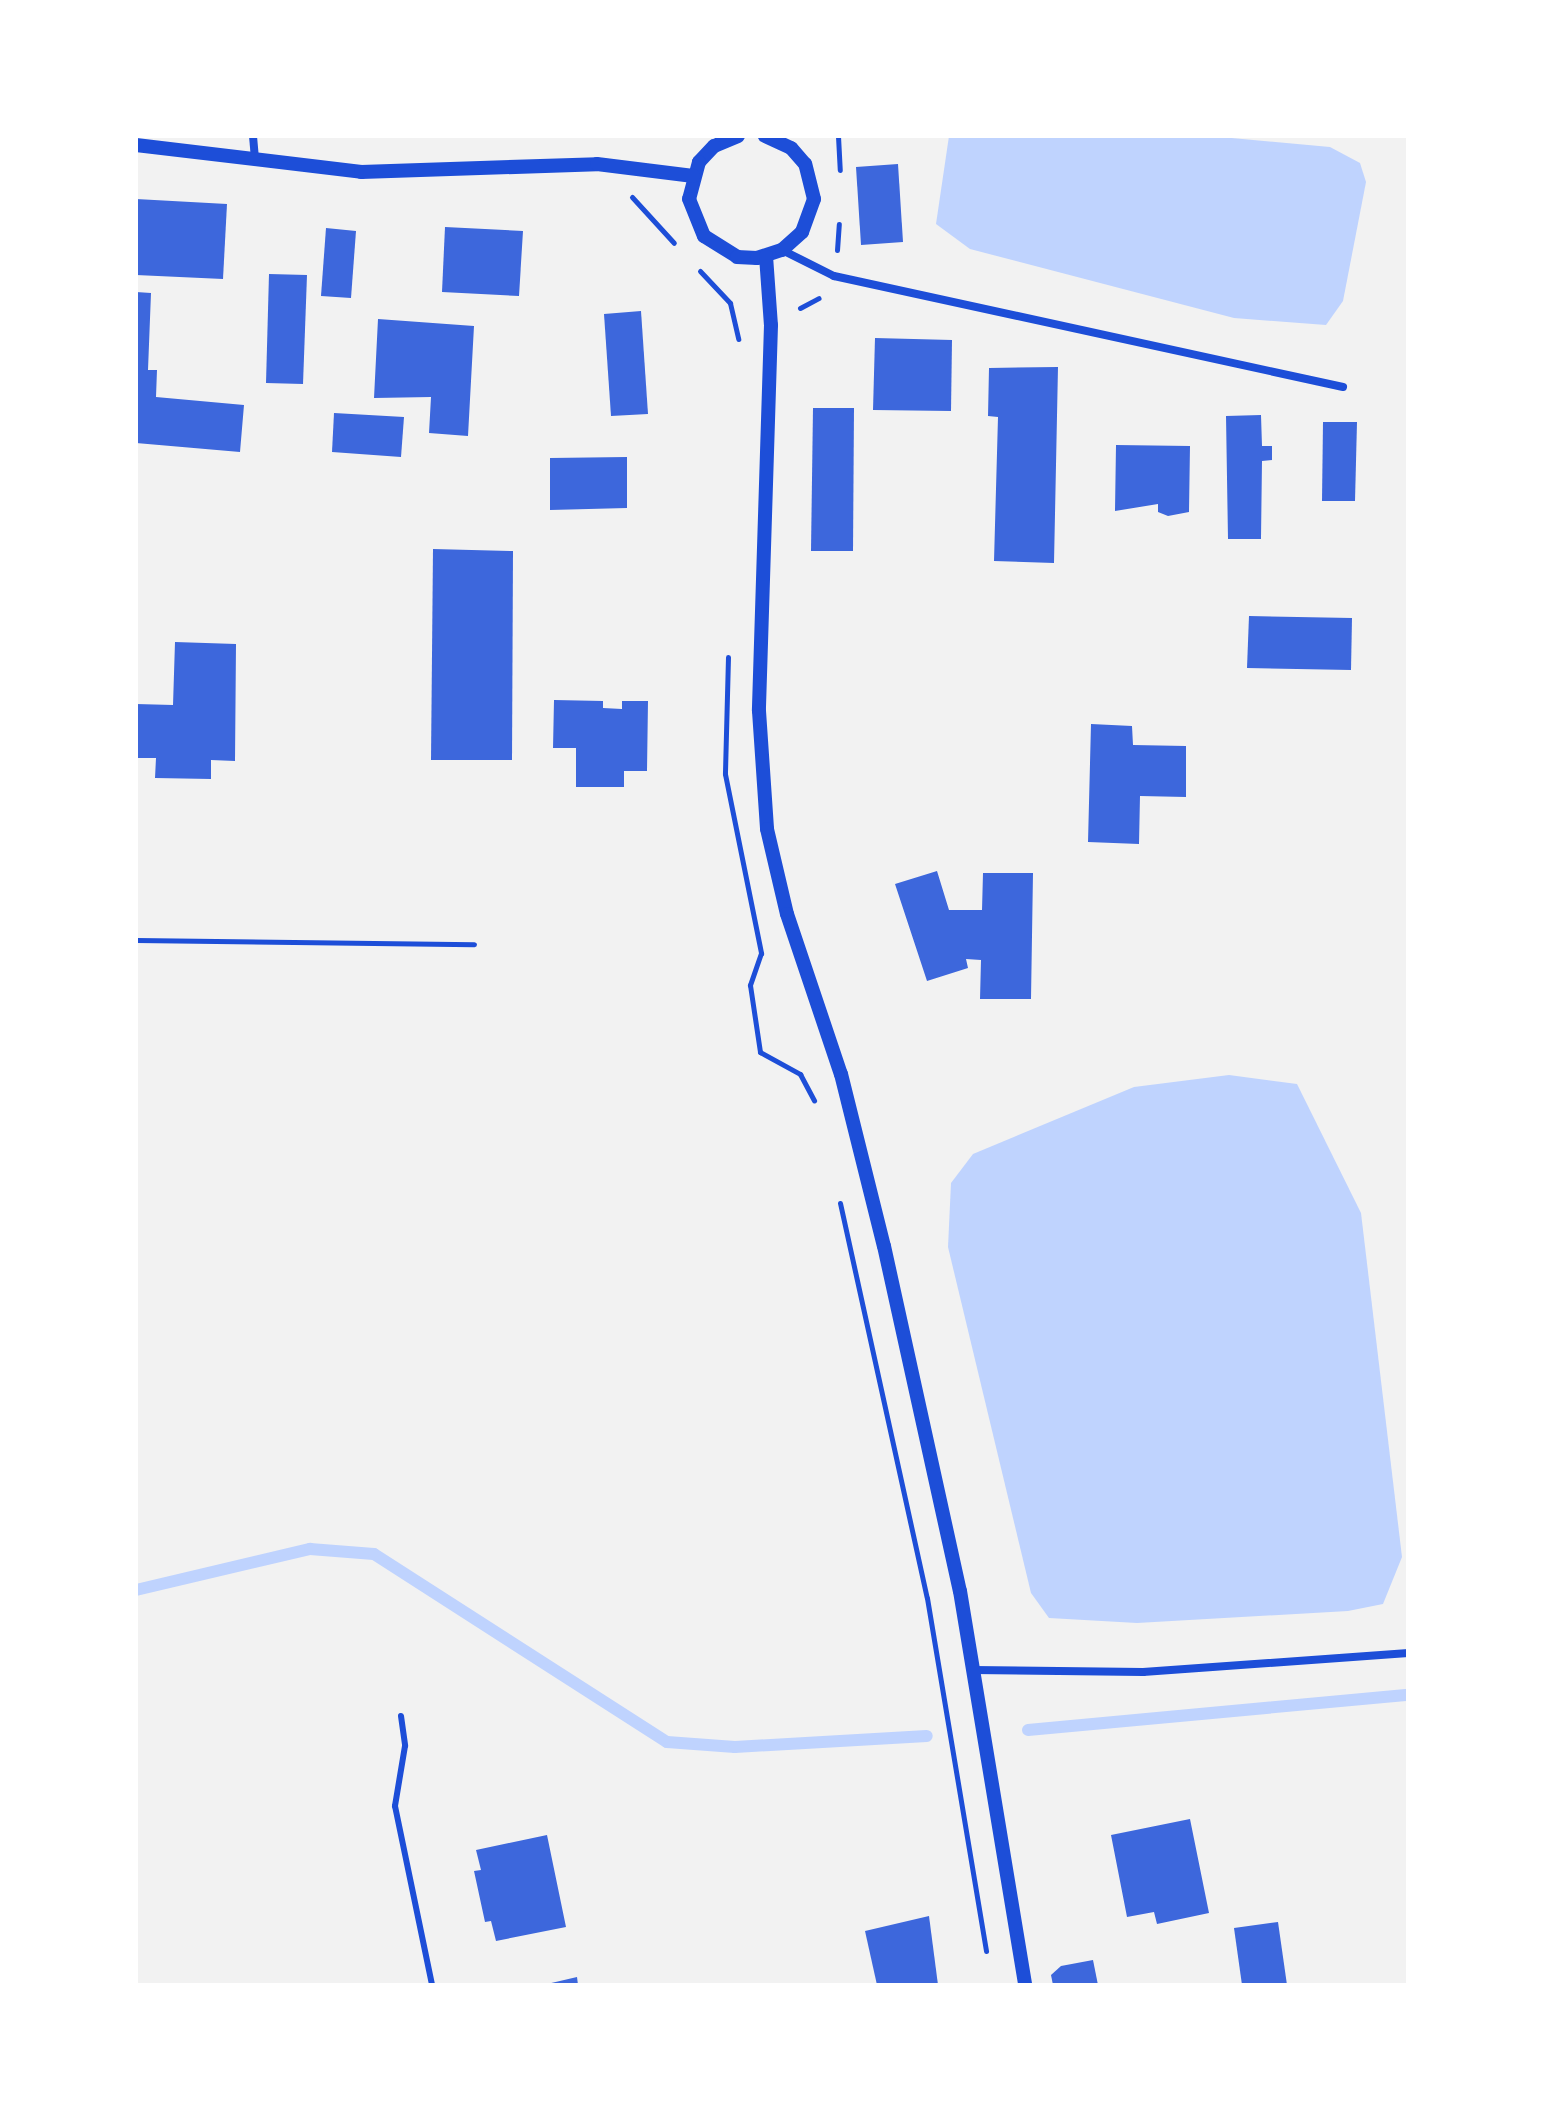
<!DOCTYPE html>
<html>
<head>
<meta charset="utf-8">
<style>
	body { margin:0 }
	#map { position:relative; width:1544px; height:2121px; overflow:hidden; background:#f2f2f2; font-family:Rubik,sans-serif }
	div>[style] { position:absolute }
	.water>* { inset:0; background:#bfd3fe }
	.stream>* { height:12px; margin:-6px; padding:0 6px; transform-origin:6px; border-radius:6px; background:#bfd3fe }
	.building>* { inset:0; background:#3d67dc }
	.path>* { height:5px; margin:-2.5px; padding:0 2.5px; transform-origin:2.5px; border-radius:2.5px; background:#1d4ed8 }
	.service>* { height:6px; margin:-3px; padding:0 3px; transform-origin:3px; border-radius:3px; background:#1d4ed8 }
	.minor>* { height:8px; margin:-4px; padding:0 4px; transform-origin:4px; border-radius:4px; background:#1d4ed8 }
	.tertiary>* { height:14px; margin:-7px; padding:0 7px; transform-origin:7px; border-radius:7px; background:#1d4ed8 }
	span { translate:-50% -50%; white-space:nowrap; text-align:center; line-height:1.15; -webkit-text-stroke:6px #fff; paint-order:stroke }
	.frame { position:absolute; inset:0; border:138px solid #fff; pointer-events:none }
</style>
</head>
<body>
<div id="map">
	<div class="water">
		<i style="clip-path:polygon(949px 136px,1210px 136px,1330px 147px,1360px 163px,1366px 182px,1343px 301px,1326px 325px,1234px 318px,970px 249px,936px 224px)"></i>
		<i style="clip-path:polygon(1229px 1075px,1297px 1084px,1361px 1213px,1402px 1557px,1383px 1604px,1348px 1611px,1137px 1623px,1049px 1618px,1031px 1593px,948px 1247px,951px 1183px,973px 1154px,1134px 1087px)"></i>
	</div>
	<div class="stream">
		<i style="left:136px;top:1590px;width:179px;rotate:-13.3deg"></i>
		<i style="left:310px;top:1549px;width:64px;rotate:4.5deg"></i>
		<i style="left:374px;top:1554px;width:348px;rotate:32.7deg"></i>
		<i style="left:667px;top:1742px;width:68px;rotate:4.2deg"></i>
		<i style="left:735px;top:1747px;width:192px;rotate:-3.3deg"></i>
		<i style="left:1028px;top:1730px;width:382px;rotate:-5.3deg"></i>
	</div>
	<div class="building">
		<i style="clip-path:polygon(898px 164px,903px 242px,861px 245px,856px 167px)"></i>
		<i style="clip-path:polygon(136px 199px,227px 204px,223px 279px,136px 275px)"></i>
		<i style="clip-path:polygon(445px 227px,523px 231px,519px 296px,442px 292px)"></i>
		<i style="clip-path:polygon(326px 228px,356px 231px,351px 298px,321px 296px)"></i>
		<i style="clip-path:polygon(269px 274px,307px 275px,303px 384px,266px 383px)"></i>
		<i style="clip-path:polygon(136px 292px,151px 293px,148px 370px,157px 370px,156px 397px,244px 405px,240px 452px,136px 443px)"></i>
		<i style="clip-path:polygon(641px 311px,648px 414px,611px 416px,604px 314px)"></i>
		<i style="clip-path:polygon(378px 319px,474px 326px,468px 436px,429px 433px,431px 397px,374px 398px)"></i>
		<i style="clip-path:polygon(875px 338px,952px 340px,951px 411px,873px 410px)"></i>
		<i style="clip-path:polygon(1058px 367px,1054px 563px,994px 561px,998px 417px,988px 416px,989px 368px)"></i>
		<i style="clip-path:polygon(813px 408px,854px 408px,853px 551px,811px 551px)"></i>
		<i style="clip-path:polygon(334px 413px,404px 417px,401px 457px,332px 452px)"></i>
		<i style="clip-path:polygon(1261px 415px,1262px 446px,1272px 446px,1272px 460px,1262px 461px,1261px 539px,1228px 539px,1226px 416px)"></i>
		<i style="clip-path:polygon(1323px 422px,1357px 422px,1355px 501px,1322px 501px)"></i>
		<i style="clip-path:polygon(1116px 445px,1190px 446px,1189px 512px,1168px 516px,1158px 512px,1158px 504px,1115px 511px)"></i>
		<i style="clip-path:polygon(627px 457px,627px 508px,550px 510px,550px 458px)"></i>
		<i style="clip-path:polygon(433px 549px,513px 551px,512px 760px,431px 760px)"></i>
		<i style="clip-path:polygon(1249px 616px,1352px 618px,1351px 670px,1247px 668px)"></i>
		<i style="clip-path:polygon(175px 642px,236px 644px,235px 761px,211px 760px,211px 779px,155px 778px,156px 758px,136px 758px,136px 704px,173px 705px)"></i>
		<i style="clip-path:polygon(554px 700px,603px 701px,603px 708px,622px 709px,622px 701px,648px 701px,647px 771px,624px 771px,624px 787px,576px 787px,576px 748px,553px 748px)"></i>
		<i style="clip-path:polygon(1091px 724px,1132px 726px,1133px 745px,1186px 746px,1186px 797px,1140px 796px,1139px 844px,1088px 842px)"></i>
		<i style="clip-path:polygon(937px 871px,949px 910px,982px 910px,983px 873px,1033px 873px,1031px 999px,980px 999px,981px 960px,966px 959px,968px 968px,927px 981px,895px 884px)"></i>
		<i style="clip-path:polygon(1190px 1819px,1209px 1913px,1157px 1924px,1154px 1912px,1127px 1917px,1111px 1835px)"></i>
		<i style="clip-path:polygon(547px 1835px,566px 1927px,496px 1941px,491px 1921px,485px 1922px,474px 1871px,481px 1870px,476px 1850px)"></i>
		<i style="clip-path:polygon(929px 1916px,938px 1985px,877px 1985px,865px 1931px)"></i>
		<i style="clip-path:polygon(1278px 1922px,1287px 1985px,1242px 1985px,1234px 1928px)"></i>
		<i style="clip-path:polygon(1093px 1960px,1098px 1985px,1053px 1985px,1051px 1975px,1061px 1966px)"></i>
		<i style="clip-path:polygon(577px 1977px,578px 1985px,547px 1985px,547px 1984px)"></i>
	</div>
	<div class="path">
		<i style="left:838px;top:136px;width:34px;rotate:87deg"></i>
		<i style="left:632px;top:197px;width:62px;rotate:47.6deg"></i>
		<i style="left:837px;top:250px;width:26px;rotate:-86deg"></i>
		<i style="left:700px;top:271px;width:44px;rotate:46.8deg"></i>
		<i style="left:730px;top:303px;width:37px;rotate:77deg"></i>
		<i style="left:800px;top:308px;width:21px;rotate:-28deg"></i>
		<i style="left:728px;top:657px;width:117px;rotate:91.5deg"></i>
		<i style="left:725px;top:774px;width:183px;rotate:78.6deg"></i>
		<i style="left:761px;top:953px;width:34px;rotate:109deg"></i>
		<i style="left:750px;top:985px;width:68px;rotate:81.5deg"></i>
		<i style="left:760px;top:1052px;width:46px;rotate:28.8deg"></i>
		<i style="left:800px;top:1074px;width:30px;rotate:62deg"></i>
		<i style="left:136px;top:940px;width:338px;rotate:0.7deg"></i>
		<i style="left:840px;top:1203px;width:404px;rotate:77.6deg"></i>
		<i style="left:927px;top:1598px;width:358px;rotate:80.5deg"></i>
	</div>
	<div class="service">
		<i style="left:401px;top:1716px;width:30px;rotate:82deg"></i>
		<i style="left:405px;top:1746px;width:61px;rotate:99.5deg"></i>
		<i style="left:395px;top:1806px;width:183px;rotate:78.3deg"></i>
	</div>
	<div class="minor">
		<i style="left:253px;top:136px;width:25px;rotate:85deg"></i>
		<i style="left:782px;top:250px;width:58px;rotate:26.6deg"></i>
		<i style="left:834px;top:276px;width:521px;rotate:12.3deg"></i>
		<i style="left:973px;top:1670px;width:170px;rotate:0.7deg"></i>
		<i style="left:1143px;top:1672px;width:266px;rotate:-4.1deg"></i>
	</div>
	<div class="tertiary">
		<i style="left:738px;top:136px;width:26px;rotate:157deg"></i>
		<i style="left:714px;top:146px;width:22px;rotate:133deg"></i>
		<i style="left:699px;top:162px;width:38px;rotate:105deg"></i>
		<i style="left:689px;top:199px;width:40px;rotate:68deg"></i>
		<i style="left:704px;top:236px;width:39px;rotate:32deg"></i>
		<i style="left:737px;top:257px;width:20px;rotate:3deg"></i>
		<i style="left:757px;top:258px;width:26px;rotate:-18deg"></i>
		<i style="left:782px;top:250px;width:27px;rotate:-42deg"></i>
		<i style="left:802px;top:232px;width:35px;rotate:-70deg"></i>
		<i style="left:814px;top:199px;width:36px;rotate:-104deg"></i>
		<i style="left:805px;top:164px;width:21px;rotate:-131deg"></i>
		<i style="left:791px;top:148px;width:29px;rotate:-155deg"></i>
		<i style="left:136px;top:145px;width:227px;rotate:6.8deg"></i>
		<i style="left:361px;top:172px;width:236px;rotate:-1.9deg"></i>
		<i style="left:597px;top:164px;width:97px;rotate:7.1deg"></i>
		<i style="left:766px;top:256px;width:69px;rotate:85.9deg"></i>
		<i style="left:771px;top:325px;width:386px;rotate:91.8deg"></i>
		<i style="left:759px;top:711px;width:118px;rotate:86.1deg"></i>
		<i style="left:767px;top:829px;width:87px;rotate:76.8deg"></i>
		<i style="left:787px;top:914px;width:169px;rotate:71.4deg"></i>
		<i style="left:841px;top:1074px;width:177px;rotate:76deg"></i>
		<i style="left:884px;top:1246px;width:353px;rotate:77.6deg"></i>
		<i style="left:960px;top:1591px;width:399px;rotate:80.6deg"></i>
	</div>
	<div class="frame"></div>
</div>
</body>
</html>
